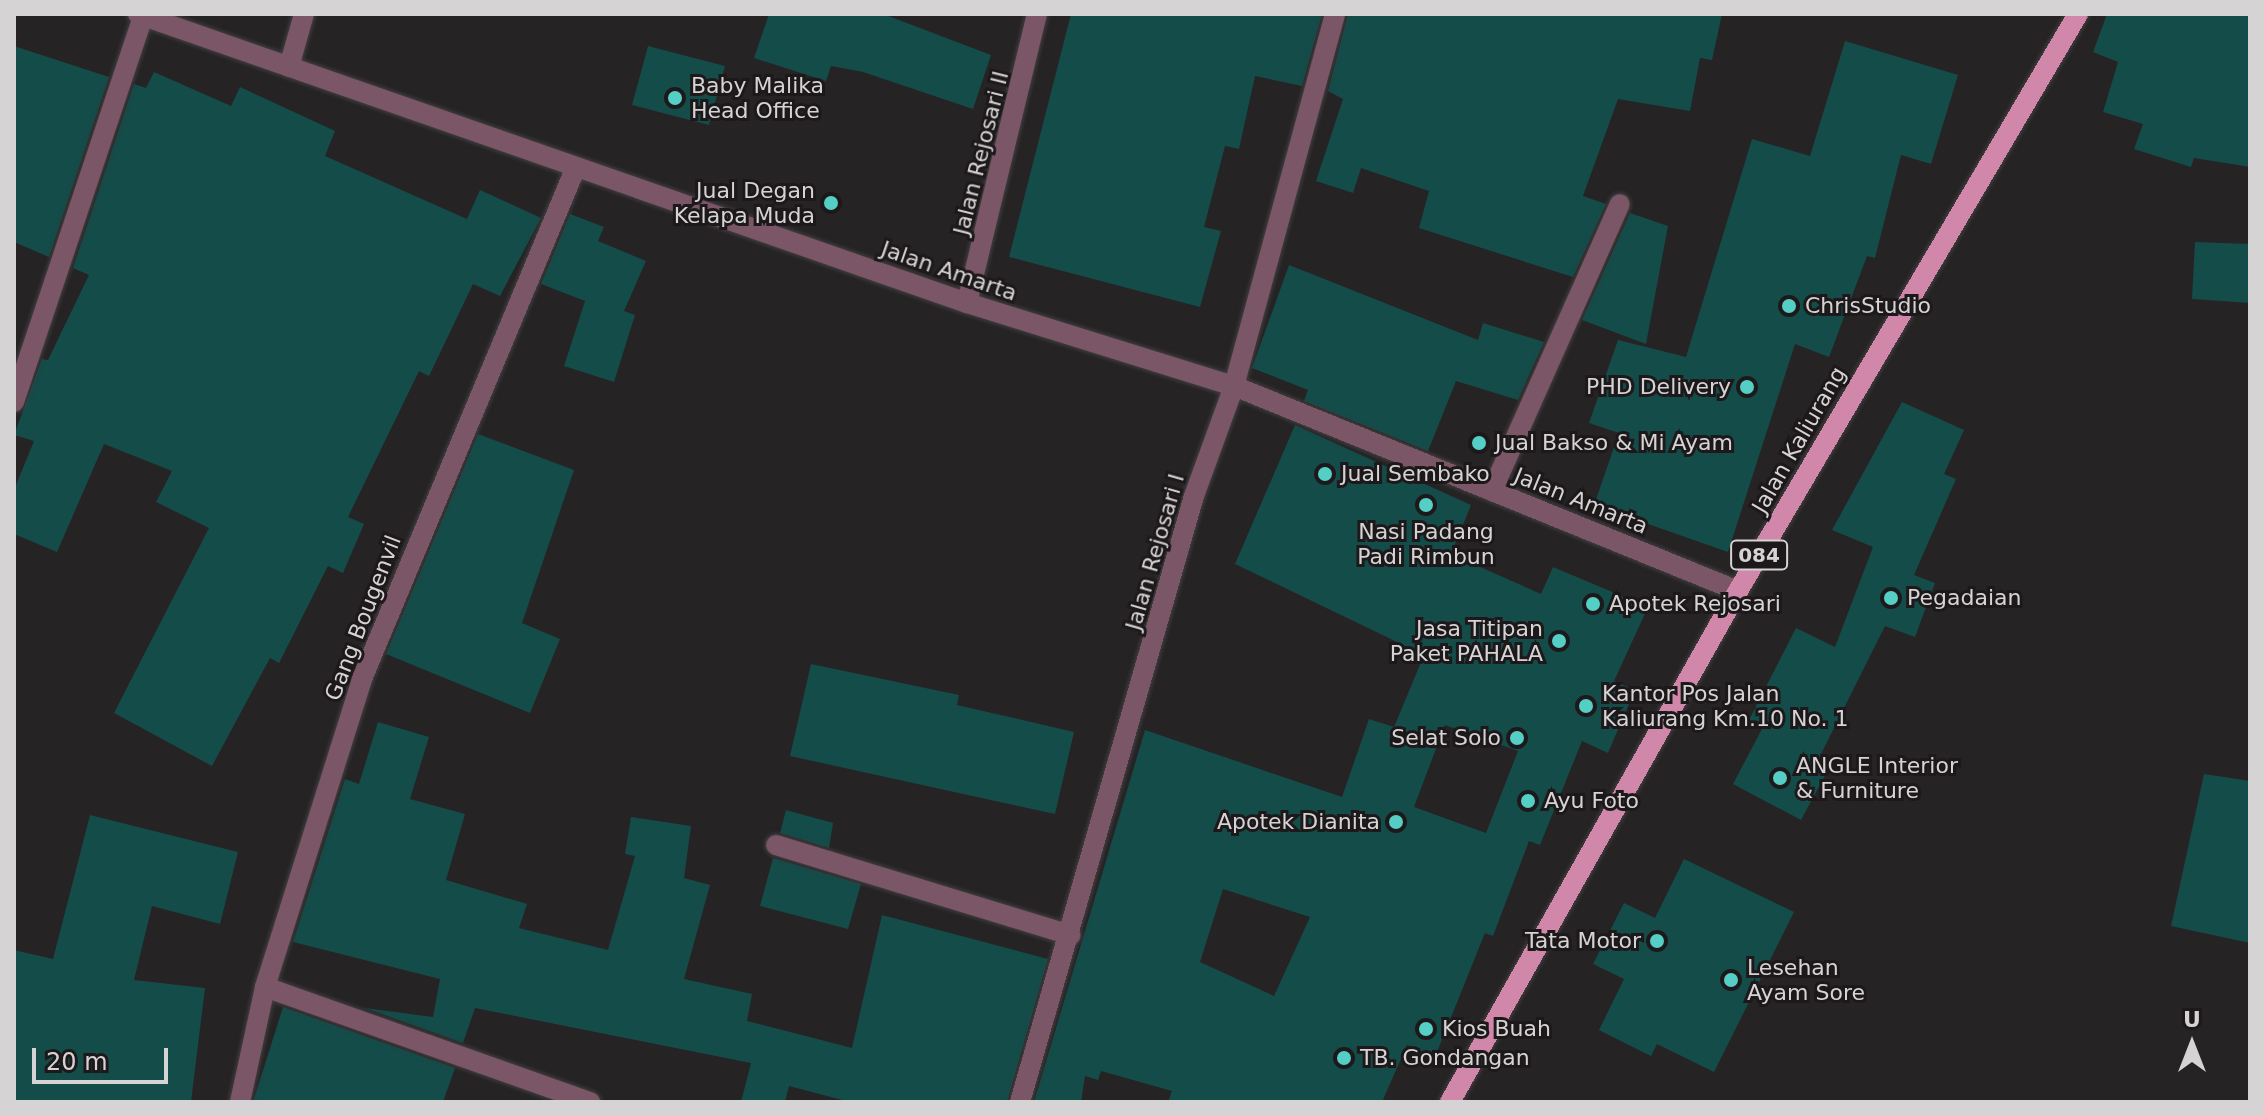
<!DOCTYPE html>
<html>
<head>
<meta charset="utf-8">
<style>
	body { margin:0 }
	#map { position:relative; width:2264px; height:1116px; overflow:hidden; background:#262324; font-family:"DejaVu Sans",sans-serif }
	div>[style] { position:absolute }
	.building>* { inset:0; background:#144c49 }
	.roads { filter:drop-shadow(0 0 2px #423f40) drop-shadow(0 0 2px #423f40) }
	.minor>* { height:20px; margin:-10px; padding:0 10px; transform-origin:10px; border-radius:10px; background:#7a5666 }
	.major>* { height:20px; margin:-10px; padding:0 10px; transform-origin:10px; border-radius:10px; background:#d087a9 }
	.dots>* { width:22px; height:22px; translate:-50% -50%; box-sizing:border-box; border:4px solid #1d191b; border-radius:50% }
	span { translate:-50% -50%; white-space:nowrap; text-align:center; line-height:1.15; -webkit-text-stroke:6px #1d191b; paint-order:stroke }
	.shield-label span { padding:2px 6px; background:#1d191b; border:2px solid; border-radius:6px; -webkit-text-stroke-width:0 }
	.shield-label { font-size:20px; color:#d5d3d4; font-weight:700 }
	.poi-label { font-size:22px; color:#d5d3d4 }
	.left { translate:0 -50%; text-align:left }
	.right { translate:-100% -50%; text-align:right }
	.street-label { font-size:22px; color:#d5d3d4 }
	.frame { position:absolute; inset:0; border:16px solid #d5d3d4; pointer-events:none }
	.north { position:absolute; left:2152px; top:1004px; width:80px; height:80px; -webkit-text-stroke:6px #1d191b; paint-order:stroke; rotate:0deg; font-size:22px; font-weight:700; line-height:32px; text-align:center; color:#d5d3d4 }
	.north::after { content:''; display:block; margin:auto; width:28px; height:36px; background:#d5d3d4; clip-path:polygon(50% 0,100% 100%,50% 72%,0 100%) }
	.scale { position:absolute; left:32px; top:1048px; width:136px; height:36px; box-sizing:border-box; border:4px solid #d5d3d4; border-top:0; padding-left:10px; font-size:24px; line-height:28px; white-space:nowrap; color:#d5d3d4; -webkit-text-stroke:6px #1d191b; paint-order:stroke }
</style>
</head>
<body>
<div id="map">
	<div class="building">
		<i style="clip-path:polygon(769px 14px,883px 14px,991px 55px,973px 109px,863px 72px,831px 66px,826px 81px,754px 58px)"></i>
		<i style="clip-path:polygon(1071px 14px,1322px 14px,1302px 86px,1255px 76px,1239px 149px,1225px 146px,1204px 227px,1221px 231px,1200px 307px,1009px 257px)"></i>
		<i style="clip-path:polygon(1348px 14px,1722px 14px,1712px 60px,1700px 58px,1690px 111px,1618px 99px,1583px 196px,1606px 204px,1573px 277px,1419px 228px,1429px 191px,1361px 168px,1353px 193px,1316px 181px,1343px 99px,1328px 91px)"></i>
		<i style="clip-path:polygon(2107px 14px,2250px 14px,2250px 167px,2194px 158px,2191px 167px,2134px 149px,2143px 124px,2103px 112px,2118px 62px,2093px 52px)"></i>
		<i style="clip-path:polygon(1845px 41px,1958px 75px,1931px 164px,1901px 155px,1875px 258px,1867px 256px,1829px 357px,1795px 344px,1728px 552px,1594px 505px,1619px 433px,1589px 423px,1618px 340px,1686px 357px,1752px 139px,1810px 156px)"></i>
		<i style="clip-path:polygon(14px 46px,109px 77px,49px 257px,14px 242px)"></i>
		<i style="clip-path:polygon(648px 46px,725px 66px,709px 125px,632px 105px)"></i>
		<i style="clip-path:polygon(154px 72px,231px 106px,240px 87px,335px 131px,325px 156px,467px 219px,480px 190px,541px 218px,500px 296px,473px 284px,429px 376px,419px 371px,348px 517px,364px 524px,343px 573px,328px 566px,279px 663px,270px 658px,212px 766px,114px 713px,209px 528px,156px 502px,172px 471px,104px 444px,57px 552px,14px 534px,14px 490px,34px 441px,14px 435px,42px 359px,48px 360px,89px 275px,73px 268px,134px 84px,146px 88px)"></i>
		<i style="clip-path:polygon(1630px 213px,1668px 226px,1646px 344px,1582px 320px)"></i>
		<i style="clip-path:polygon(570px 214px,604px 227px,598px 241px,646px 261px,624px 311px,635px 315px,614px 382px,564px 366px,585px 301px,541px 284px)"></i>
		<i style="clip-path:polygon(2195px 242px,2250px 244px,2250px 303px,2192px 299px)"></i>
		<i style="clip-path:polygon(1289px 265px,1478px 340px,1483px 323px,1544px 342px,1518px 400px,1456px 381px,1428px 451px,1304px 401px,1308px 390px,1252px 368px)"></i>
		<i style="clip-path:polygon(1902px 402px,1964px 430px,1944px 474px,1956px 479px,1914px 575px,1935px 583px,1915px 637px,1885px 626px,1815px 766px,1827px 772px,1801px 820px,1733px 784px,1763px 727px,1749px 720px,1796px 628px,1835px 647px,1873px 547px,1832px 530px)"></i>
		<i style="clip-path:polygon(evenodd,1295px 425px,1471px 505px,1451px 554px,1541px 594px,1553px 567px,1648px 607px,1614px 681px,1635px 690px,1608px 753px,1582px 741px,1540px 845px,1529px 841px,1493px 936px,1485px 933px,1435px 1057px,1407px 1045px,1382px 1102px,1168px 1102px,1172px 1091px,1101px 1071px,1098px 1080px,1085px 1076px,1081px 1102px,1034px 1102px,1145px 730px,1342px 797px,1369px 719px,1394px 727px,1424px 655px,1235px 564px,1295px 425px,1445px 725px,1518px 751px,1486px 833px,1414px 807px,1445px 725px,1295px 425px,1223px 889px,1310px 917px,1274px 996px,1200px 962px,1223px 889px)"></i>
		<i style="clip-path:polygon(478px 434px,574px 470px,522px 623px,560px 639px,530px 713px,386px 654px)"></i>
		<i style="clip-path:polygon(811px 664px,959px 695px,957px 705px,1074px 732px,1055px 814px,790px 756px)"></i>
		<i style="clip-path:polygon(378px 722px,429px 737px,410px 799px,465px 814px,446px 880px,527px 904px,519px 928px,608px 950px,635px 856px,625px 854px,631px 817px,691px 826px,684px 878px,710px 885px,684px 979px,752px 994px,747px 1021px,852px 1048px,882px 915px,1048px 959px,1007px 1102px,850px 1102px,789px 1086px,785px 1102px,741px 1102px,751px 1063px,475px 1008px,463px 1043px,365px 1008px,433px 1017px,440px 979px,293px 942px,345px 779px,359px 784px)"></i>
		<i style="clip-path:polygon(2204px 774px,2250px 781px,2250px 943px,2171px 926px)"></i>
		<i style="clip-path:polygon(786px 810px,833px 823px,829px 848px,780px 833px)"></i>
		<i style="clip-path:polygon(90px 815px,238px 852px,220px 924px,152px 906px,134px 980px,205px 988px,191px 1102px,14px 1102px,14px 950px,53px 959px)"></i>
		<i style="clip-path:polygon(773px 858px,861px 884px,848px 929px,760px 906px)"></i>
		<i style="clip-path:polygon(1684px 859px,1794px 912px,1714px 1072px,1657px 1044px,1651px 1056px,1599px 1030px,1624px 979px,1593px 964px,1624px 903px,1655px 918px)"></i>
		<i style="clip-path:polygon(283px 1007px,455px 1068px,443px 1102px,253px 1102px)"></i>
	</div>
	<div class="roads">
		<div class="minor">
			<i style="left:138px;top:14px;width:878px;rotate:19.22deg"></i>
			<i style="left:967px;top:303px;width:280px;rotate:17.3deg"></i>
			<i style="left:1234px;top:386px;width:544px;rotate:22.13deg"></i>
			<i style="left:289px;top:67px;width:55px;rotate:-74.2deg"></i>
			<i style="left:967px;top:303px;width:297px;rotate:-76.4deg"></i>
			<i style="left:14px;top:402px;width:407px;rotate:-71.5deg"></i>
			<i style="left:1492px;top:491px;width:314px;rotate:-66deg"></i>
			<i style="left:776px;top:845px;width:308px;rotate:17deg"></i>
			<i style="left:265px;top:987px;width:345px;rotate:19.5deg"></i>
			<i style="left:240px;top:1102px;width:118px;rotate:-77.7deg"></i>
			<i style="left:265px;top:987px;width:323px;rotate:-72.5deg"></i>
			<i style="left:362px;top:679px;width:555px;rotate:-67.32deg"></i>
			<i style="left:1020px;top:1102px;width:630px;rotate:-73.98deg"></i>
			<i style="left:1194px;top:496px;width:117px;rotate:-70deg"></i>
			<i style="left:1234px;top:386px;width:385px;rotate:-74.8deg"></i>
		</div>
		<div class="major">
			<i style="left:1450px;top:1102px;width:587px;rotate:-60.59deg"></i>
			<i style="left:1738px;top:591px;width:670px;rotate:-59.49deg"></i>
		</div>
	</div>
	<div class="dots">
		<i style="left:675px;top:98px;background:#55cec6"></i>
		<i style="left:831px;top:203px;background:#55cec6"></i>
		<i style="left:1789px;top:306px;background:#55cec6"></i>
		<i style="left:1747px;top:387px;background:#55cec6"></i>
		<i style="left:1479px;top:443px;background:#55cec6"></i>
		<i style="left:1325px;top:474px;background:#55cec6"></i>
		<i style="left:1426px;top:505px;background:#55cec6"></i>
		<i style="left:1891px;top:598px;background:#55cec6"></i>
		<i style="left:1593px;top:604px;background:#55cec6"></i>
		<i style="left:1559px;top:641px;background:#55cec6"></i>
		<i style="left:1586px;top:706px;background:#55cec6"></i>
		<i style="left:1517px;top:738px;background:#55cec6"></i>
		<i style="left:1780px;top:778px;background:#55cec6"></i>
		<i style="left:1528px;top:801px;background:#55cec6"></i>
		<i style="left:1396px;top:822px;background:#55cec6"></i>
		<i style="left:1657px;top:941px;background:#55cec6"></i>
		<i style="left:1731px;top:980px;background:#55cec6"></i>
		<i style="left:1426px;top:1029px;background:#55cec6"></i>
		<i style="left:1344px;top:1058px;background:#55cec6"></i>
	</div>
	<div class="shield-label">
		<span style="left:1759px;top:555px">084</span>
	</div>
	<div class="poi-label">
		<span class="left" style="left:691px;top:98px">Baby Malika<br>Head Office</span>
		<span class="right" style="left:815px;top:203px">Jual Degan<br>Kelapa Muda</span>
		<span class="left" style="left:1805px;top:306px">ChrisStudio</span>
		<span class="right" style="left:1731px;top:387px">PHD Delivery</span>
		<span class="left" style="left:1495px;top:443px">Jual Bakso &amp; Mi Ayam</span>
		<span class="left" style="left:1341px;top:474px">Jual Sembako</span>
		<span style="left:1426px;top:544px">Nasi Padang<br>Padi Rimbun</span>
		<span class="left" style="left:1907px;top:598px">Pegadaian</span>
		<span class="left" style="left:1609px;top:604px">Apotek Rejosari</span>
		<span class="right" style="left:1543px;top:641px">Jasa Titipan<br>Paket PAHALA</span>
		<span class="left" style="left:1602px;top:706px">Kantor Pos Jalan<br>Kaliurang Km.10 No. 1</span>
		<span class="right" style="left:1501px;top:738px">Selat Solo</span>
		<span class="left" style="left:1796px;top:778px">ANGLE Interior<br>&amp; Furniture</span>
		<span class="left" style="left:1544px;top:801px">Ayu Foto</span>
		<span class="right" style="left:1380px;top:822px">Apotek Dianita</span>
		<span class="right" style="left:1641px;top:941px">Tata Motor</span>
		<span class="left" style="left:1747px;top:980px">Lesehan<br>Ayam Sore</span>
		<span class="left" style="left:1442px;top:1029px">Kios Buah</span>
		<span class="left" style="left:1360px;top:1058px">TB. Gondangan</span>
	</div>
	<div class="street-label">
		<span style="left:981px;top:153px;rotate:-76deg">Jalan Rejosari II</span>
		<span style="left:949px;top:271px;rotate:19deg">Jalan Amarta</span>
		<span style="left:1799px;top:440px;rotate:-60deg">Jalan Kaliurang</span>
		<span style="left:1581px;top:501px;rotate:22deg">Jalan Amarta</span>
		<span style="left:1155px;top:552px;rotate:-74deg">Jalan Rejosari I</span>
		<span style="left:363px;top:618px;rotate:-69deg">Gang Bougenvil</span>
	</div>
	<div class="frame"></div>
	<div class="north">U</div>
	<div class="scale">20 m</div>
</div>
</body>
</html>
